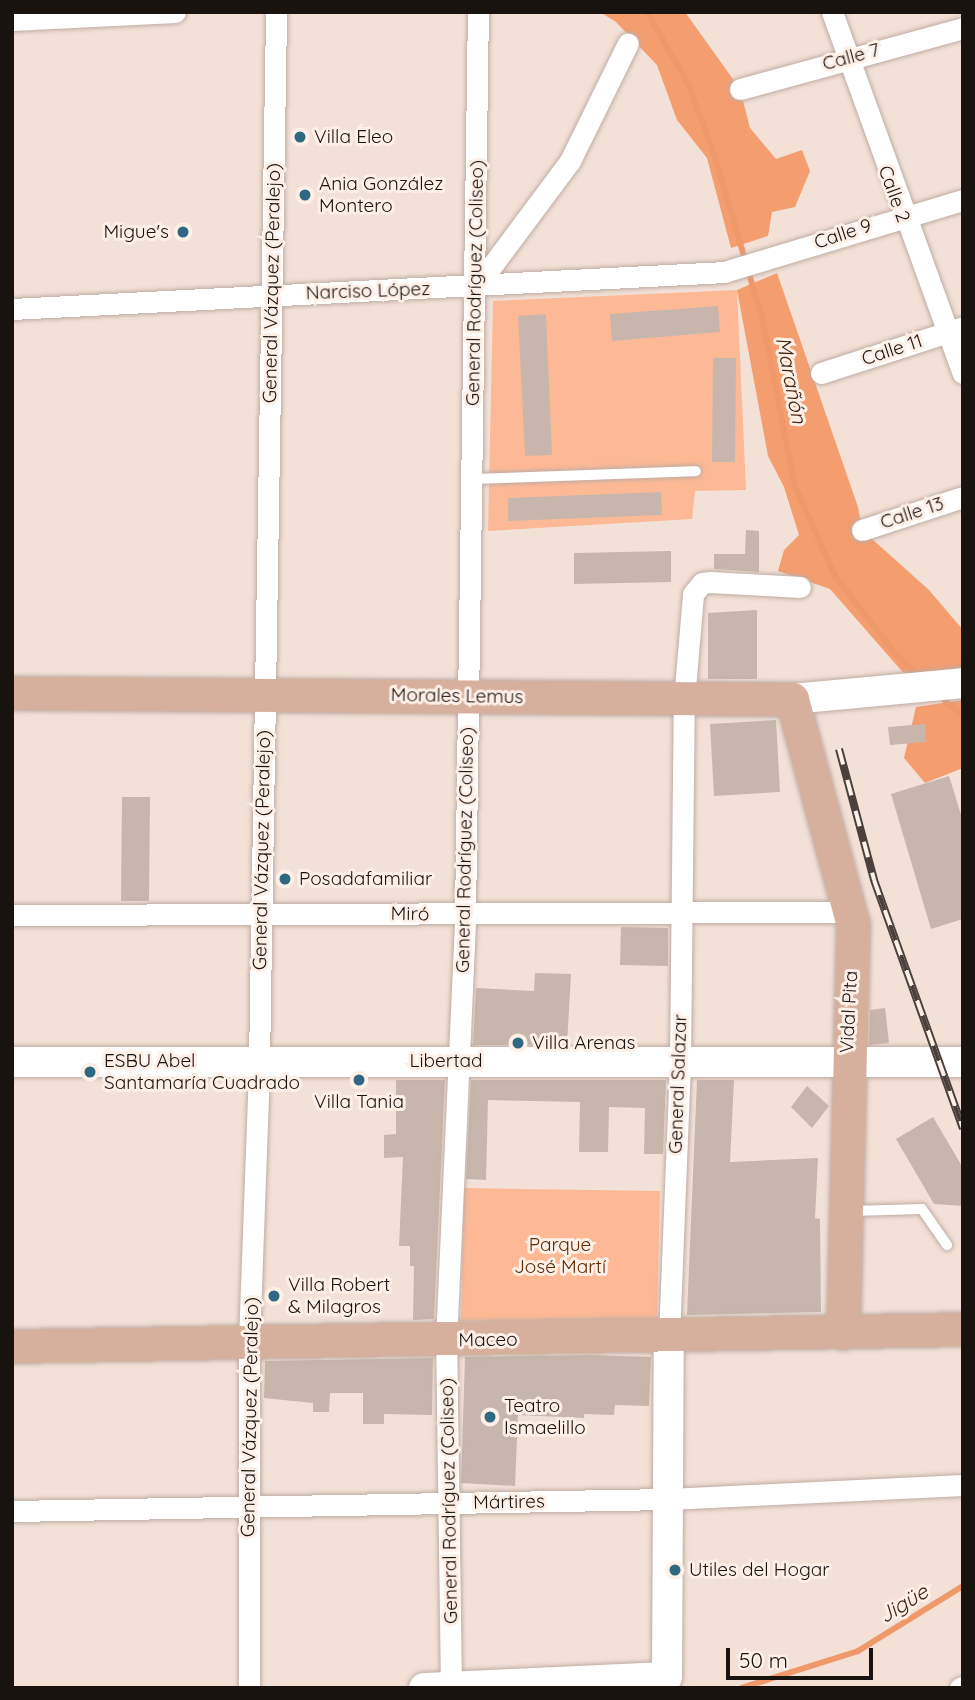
<!DOCTYPE html>
<html>
<head>
<meta charset="utf-8">
<style>
	body { margin:0 }
	#map { position:relative; width:975px; height:1700px; overflow:hidden; background:#f3e1d8; font-family:Quicksand,sans-serif }
	div>[style] { position:absolute }
	.green>* { inset:0; background:#fdb996 }
	.forest>* { inset:0; background:#f49d6e }
	.stream>* { height:6px; margin:-3px; padding:0 3px; transform-origin:3px; border-radius:3px; background:#ef9869 }
	.building>* { inset:0; background:#c8b6ad }
	.roads { filter:drop-shadow(0 0 2px #beaca3) drop-shadow(0 0 2px #beaca3) }
	.lane>* { height:10px; margin:-5px; padding:0 5px; transform-origin:5px; border-radius:5px; background:#fff }
	.street>* { height:21px; margin:-10.5px; padding:0 10.5px; transform-origin:10.5px; border-radius:10.5px; background:#fff }
	.secondary>* { height:30px; margin:-15px; padding:0 15px; transform-origin:15px; border-radius:15px; background:#fff }
	.primary>* { height:33px; margin:-16.5px; padding:0 16.5px; transform-origin:16.5px; border-radius:16.5px; background:#d7b09d }
	.rail>* { height:8px; margin-top:-4px; transform-origin:0; background:repeating-linear-gradient(90deg,#feefe7 0 16px,#4a413d 0 32px); box-sizing:border-box; border-block:2px solid #4a413d }
	.dots>* { width:19px; height:19px; translate:-50% -50%; box-sizing:border-box; border:4px solid #feefe7; border-radius:50% }
	span { translate:-50% -50%; white-space:nowrap; text-align:center; line-height:1.15; -webkit-text-stroke:6px #feefe7; paint-order:stroke }
	.street-label { font-size:19px; color:#191310 }
	.poi-label { font-size:19px; color:#191310 }
	.left { translate:0 -50%; text-align:left }
	.right { translate:-100% -50%; text-align:right }
	.park-label { font-size:19px; color:#5f2904 }
	.water-label { font-size:21px; color:#44220f; font-style:italic }
	.frame { position:absolute; inset:0; border:14px solid #191310; pointer-events:none }
	.scale { position:absolute; left:726px; top:1648px; width:147px; height:32px; box-sizing:border-box; border:4px solid #191310; border-top:0; padding-left:9px; font-size:21px; line-height:24px; white-space:nowrap; color:#191310; -webkit-text-stroke:5px #feefe7; paint-order:stroke }
</style>
</head>
<body>
<div id="map">
	<div class="green">
		<i style="clip-path:polygon(737px 290px,746px 490px,695px 491px,692px 519px,488px 531px,493px 301px)"></i>
		<i style="clip-path:polygon(464px 1188px,660px 1191px,657px 1324px,461px 1321px)"></i>
	</div>
	<div class="forest">
		<i style="clip-path:polygon(600px 12px,685px 12px,740px 89px,750px 128px,776px 159px,802px 150px,810px 171px,795px 207px,772px 212px,768px 236px,731px 248px,707px 158px,677px 120px,657px 65px,616px 22px)"></i>
		<i style="clip-path:polygon(777px 273px,858px 507px,862px 530px,929px 590px,963px 630px,963px 667px,907px 677px,830px 589px,778px 571px,784px 550px,799px 535px,784px 487px,768px 456px,737px 290px)"></i>
		<i style="clip-path:polygon(963px 700px,963px 768px,925px 783px,904px 758px,916px 707px)"></i>
	</div>
	<div class="stream">
		<i style="left:647px;top:12px;width:83px;rotate:60.3deg"></i>
		<i style="left:688px;top:84px;width:74px;rotate:69.4deg"></i>
		<i style="left:714px;top:153px;width:172px;rotate:73.8deg"></i>
		<i style="left:762px;top:318px;width:171px;rotate:78.9deg"></i>
		<i style="left:795px;top:486px;width:98px;rotate:66deg"></i>
		<i style="left:835px;top:576px;width:96px;rotate:52.2deg"></i>
		<i style="left:894px;top:652px;width:35px;rotate:44deg"></i>
		<i style="left:940px;top:696px;width:31px;rotate:42deg"></i>
		<i style="left:741px;top:1688px;width:123px;rotate:-17.5deg"></i>
		<i style="left:858px;top:1651px;width:123px;rotate:-31.8deg"></i>
	</div>
	<div class="building">
		<i style="clip-path:polygon(718px 306px,720px 332px,612px 341px,610px 314px)"></i>
		<i style="clip-path:polygon(546px 314px,552px 455px,525px 456px,518px 316px)"></i>
		<i style="clip-path:polygon(713px 358px,736px 358px,735px 462px,712px 462px)"></i>
		<i style="clip-path:polygon(661px 492px,662px 515px,508px 521px,508px 498px)"></i>
		<i style="clip-path:polygon(746px 530px,759px 531px,759px 572px,714px 569px,714px 554px,745px 554px)"></i>
		<i style="clip-path:polygon(671px 551px,671px 582px,574px 584px,574px 553px)"></i>
		<i style="clip-path:polygon(757px 610px,757px 679px,708px 679px,708px 613px)"></i>
		<i style="clip-path:polygon(776px 720px,780px 792px,714px 796px,710px 724px)"></i>
		<i style="clip-path:polygon(925px 724px,926px 742px,890px 745px,888px 727px)"></i>
		<i style="clip-path:polygon(949px 776px,963px 821px,963px 919px,931px 929px,891px 794px)"></i>
		<i style="clip-path:polygon(122px 797px,150px 797px,149px 901px,121px 901px)"></i>
		<i style="clip-path:polygon(621px 927px,668px 928px,668px 966px,620px 965px)"></i>
		<i style="clip-path:polygon(535px 973px,571px 974px,567px 1045px,473px 1045px,476px 988px,534px 991px)"></i>
		<i style="clip-path:polygon(885px 1008px,889px 1043px,869px 1045px,870px 1010px)"></i>
		<i style="clip-path:polygon(396px 1080px,445px 1080px,434px 1319px,413px 1320px,414px 1266px,410px 1266px,410px 1246px,399px 1246px,403px 1157px,384px 1158px,384px 1135px,396px 1134px)"></i>
		<i style="clip-path:polygon(471px 1080px,666px 1080px,663px 1154px,644px 1154px,645px 1108px,609px 1107px,608px 1152px,579px 1152px,580px 1102px,488px 1100px,486px 1180px,466px 1179px)"></i>
		<i style="clip-path:polygon(697px 1080px,734px 1080px,730px 1162px,818px 1158px,815px 1218px,820px 1219px,821px 1312px,687px 1315px)"></i>
		<i style="clip-path:polygon(807px 1086px,829px 1106px,812px 1128px,791px 1107px)"></i>
		<i style="clip-path:polygon(933px 1117px,963px 1168px,963px 1206px,934px 1204px,896px 1139px)"></i>
		<i style="clip-path:polygon(592px 1355px,651px 1357px,649px 1406px,615px 1405px,614px 1415px,584px 1414px,584px 1418px,518px 1415px,515px 1486px,461px 1483px,465px 1357px)"></i>
		<i style="clip-path:polygon(433px 1358px,432px 1415px,384px 1414px,384px 1424px,363px 1424px,363px 1393px,330px 1393px,329px 1412px,313px 1412px,313px 1403px,264px 1398px,265px 1361px)"></i>
	</div>
	<div class="roads">
		<div class="lane">
			<i style="left:472px;top:479px;width:224px;rotate:-2deg"></i>
			<i style="left:851px;top:1211px;width:71px;rotate:-1.6deg"></i>
			<i style="left:922px;top:1209px;width:44px;rotate:55.2deg"></i>
		</div>
		<div class="street">
			<i style="left:832px;top:12px;width:384px;rotate:70.1deg"></i>
			<i style="left:12px;top:20px;width:163px;rotate:-2.8deg"></i>
			<i style="left:740px;top:89px;width:231px;rotate:-15.3deg"></i>
			<i style="left:476px;top:287px;width:157px;rotate:-53.3deg"></i>
			<i style="left:570px;top:161px;width:131px;rotate:-63.8deg"></i>
			<i style="left:12px;top:309px;width:713px;rotate:-2.97deg"></i>
			<i style="left:724px;top:272px;width:250px;rotate:-16.8deg"></i>
			<i style="left:821px;top:373px;width:149px;rotate:-17.9deg"></i>
			<i style="left:862px;top:530px;width:106px;rotate:-18.1deg"></i>
			<i style="left:12px;top:915px;width:838px;rotate:-0.21deg"></i>
			<i style="left:669px;top:1337px;width:274px;rotate:-87.7deg"></i>
			<i style="left:680px;top:1063px;width:363px;rotate:-89.4deg"></i>
			<i style="left:684px;top:700px;width:106px;rotate:-85.1deg"></i>
			<i style="left:693px;top:594px;width:14px;rotate:-51deg"></i>
			<i style="left:702px;top:583px;width:9px;rotate:-6deg"></i>
			<i style="left:711px;top:582px;width:89px;rotate:3.2deg"></i>
			<i style="left:12px;top:1511px;width:656px;rotate:-1.05deg"></i>
			<i style="left:668px;top:1499px;width:295px;rotate:-2.7deg"></i>
			<i style="left:249px;top:1688px;width:346px;rotate:-90deg"></i>
			<i style="left:249px;top:1342px;width:279px;rotate:-87.9deg"></i>
			<i style="left:259px;top:1063px;width:1051px;rotate:-89.07deg"></i>
			<i style="left:451px;top:1688px;width:347px;rotate:-90.8deg"></i>
			<i style="left:446px;top:1341px;width:426px;rotate:-87.4deg"></i>
			<i style="left:465px;top:915px;width:903px;rotate:-89.18deg"></i>
			<i style="left:960px;top:1688px;width:3px;rotate:-18deg"></i>
		</div>
		<div class="secondary">
			<i style="left:792px;top:699px;width:172px;rotate:-5.3deg"></i>
			<i style="left:12px;top:1062px;width:951px"></i>
			<i style="left:424px;top:1688px;width:243px;rotate:-2.6deg"></i>
			<i style="left:667px;top:1677px;width:340px;rotate:-89.7deg"></i>
		</div>
		<div class="primary">
			<i style="left:12px;top:693px;width:780px;rotate:0.44deg"></i>
			<i style="left:792px;top:699px;width:234px;rotate:74.9deg"></i>
			<i style="left:853px;top:925px;width:408px;rotate:91.4deg"></i>
			<i style="left:12px;top:1346px;width:951px;rotate:-1.02deg"></i>
		</div>
	</div>
	<div class="rail">
		<i style="left:839px;top:749px;width:136px;rotate:75deg"></i>
		<i style="left:874px;top:880px;width:264px;rotate:70.3deg"></i>
	</div>
	<div class="dots">
		<i style="left:300px;top:137px;background:#2e6881"></i>
		<i style="left:305px;top:195px;background:#2e6881"></i>
		<i style="left:183px;top:232px;background:#2e6881"></i>
		<i style="left:285px;top:879px;background:#2e6881"></i>
		<i style="left:518px;top:1043px;background:#2e6881"></i>
		<i style="left:90px;top:1072px;background:#2e6881"></i>
		<i style="left:359px;top:1080px;background:#2e6881"></i>
		<i style="left:274px;top:1296px;background:#2e6881"></i>
		<i style="left:490px;top:1417px;background:#2e6881"></i>
		<i style="left:675px;top:1570px;background:#2e6881"></i>
	</div>
	<div class="street-label">
		<span style="left:851px;top:57px;rotate:-15deg">Calle 7</span>
		<span style="left:894px;top:194px;rotate:70deg">Calle 2</span>
		<span style="left:843px;top:234px;rotate:-18deg">Calle 9</span>
		<span style="left:272px;top:283px;rotate:-89deg">General Vázquez (Peralejo)</span>
		<span style="left:475px;top:283px;rotate:-89deg">General Rodríguez (Coliseo)</span>
		<span style="left:368px;top:291px;rotate:-2deg">Narciso López</span>
		<span style="left:892px;top:350px;rotate:-18deg">Calle 11</span>
		<span style="left:912px;top:513px;rotate:-18deg">Calle 13</span>
		<span style="left:457px;top:696px;rotate:1deg">Morales Lemus</span>
		<span style="left:262px;top:850px;rotate:-89deg">General Vázquez (Peralejo)</span>
		<span style="left:465px;top:850px;rotate:-89deg">General Rodríguez (Coliseo)</span>
		<span style="left:410px;top:914px;rotate:1deg">Miró</span>
		<span style="left:849px;top:1012px;rotate:-87deg">Vidal Pita</span>
		<span style="left:446px;top:1061px">Libertad</span>
		<span style="left:678px;top:1084px;rotate:-88deg">General Salazar</span>
		<span style="left:488px;top:1340px;rotate:-1deg">Maceo</span>
		<span style="left:250px;top:1417px;rotate:-89deg">General Vázquez (Peralejo)</span>
		<span style="left:449px;top:1501px;rotate:-91deg">General Rodríguez (Coliseo)</span>
		<span style="left:509px;top:1502px;rotate:-1deg">Mártires</span>
	</div>
	<div class="poi-label">
		<span class="left" style="left:314px;top:137px">Villa Eleo</span>
		<span class="left" style="left:319px;top:195px">Ania González<br>Montero</span>
		<span class="right" style="left:169px;top:232px">Migue's</span>
		<span class="left" style="left:299px;top:879px">Posadafamiliar</span>
		<span class="left" style="left:532px;top:1043px">Villa Arenas</span>
		<span class="left" style="left:104px;top:1072px">ESBU Abel<br>Santamaría Cuadrado</span>
		<span style="left:359px;top:1102px">Villa Tania</span>
		<span class="left" style="left:288px;top:1296px">Villa Robert<br>&amp; Milagros</span>
		<span class="left" style="left:504px;top:1417px">Teatro<br>Ismaelillo</span>
		<span class="left" style="left:689px;top:1570px">Utiles del Hogar</span>
	</div>
	<div class="park-label">
		<span style="left:560px;top:1256px">Parque<br>José Martí</span>
	</div>
	<div class="water-label">
		<span style="left:792px;top:380px;rotate:79deg">Marañón</span>
		<span style="left:903px;top:1603px;rotate:-32deg">Jigüe</span>
	</div>
	<div class="frame"></div>
	<div class="scale">50 m</div>
</div>
</body>
</html>
